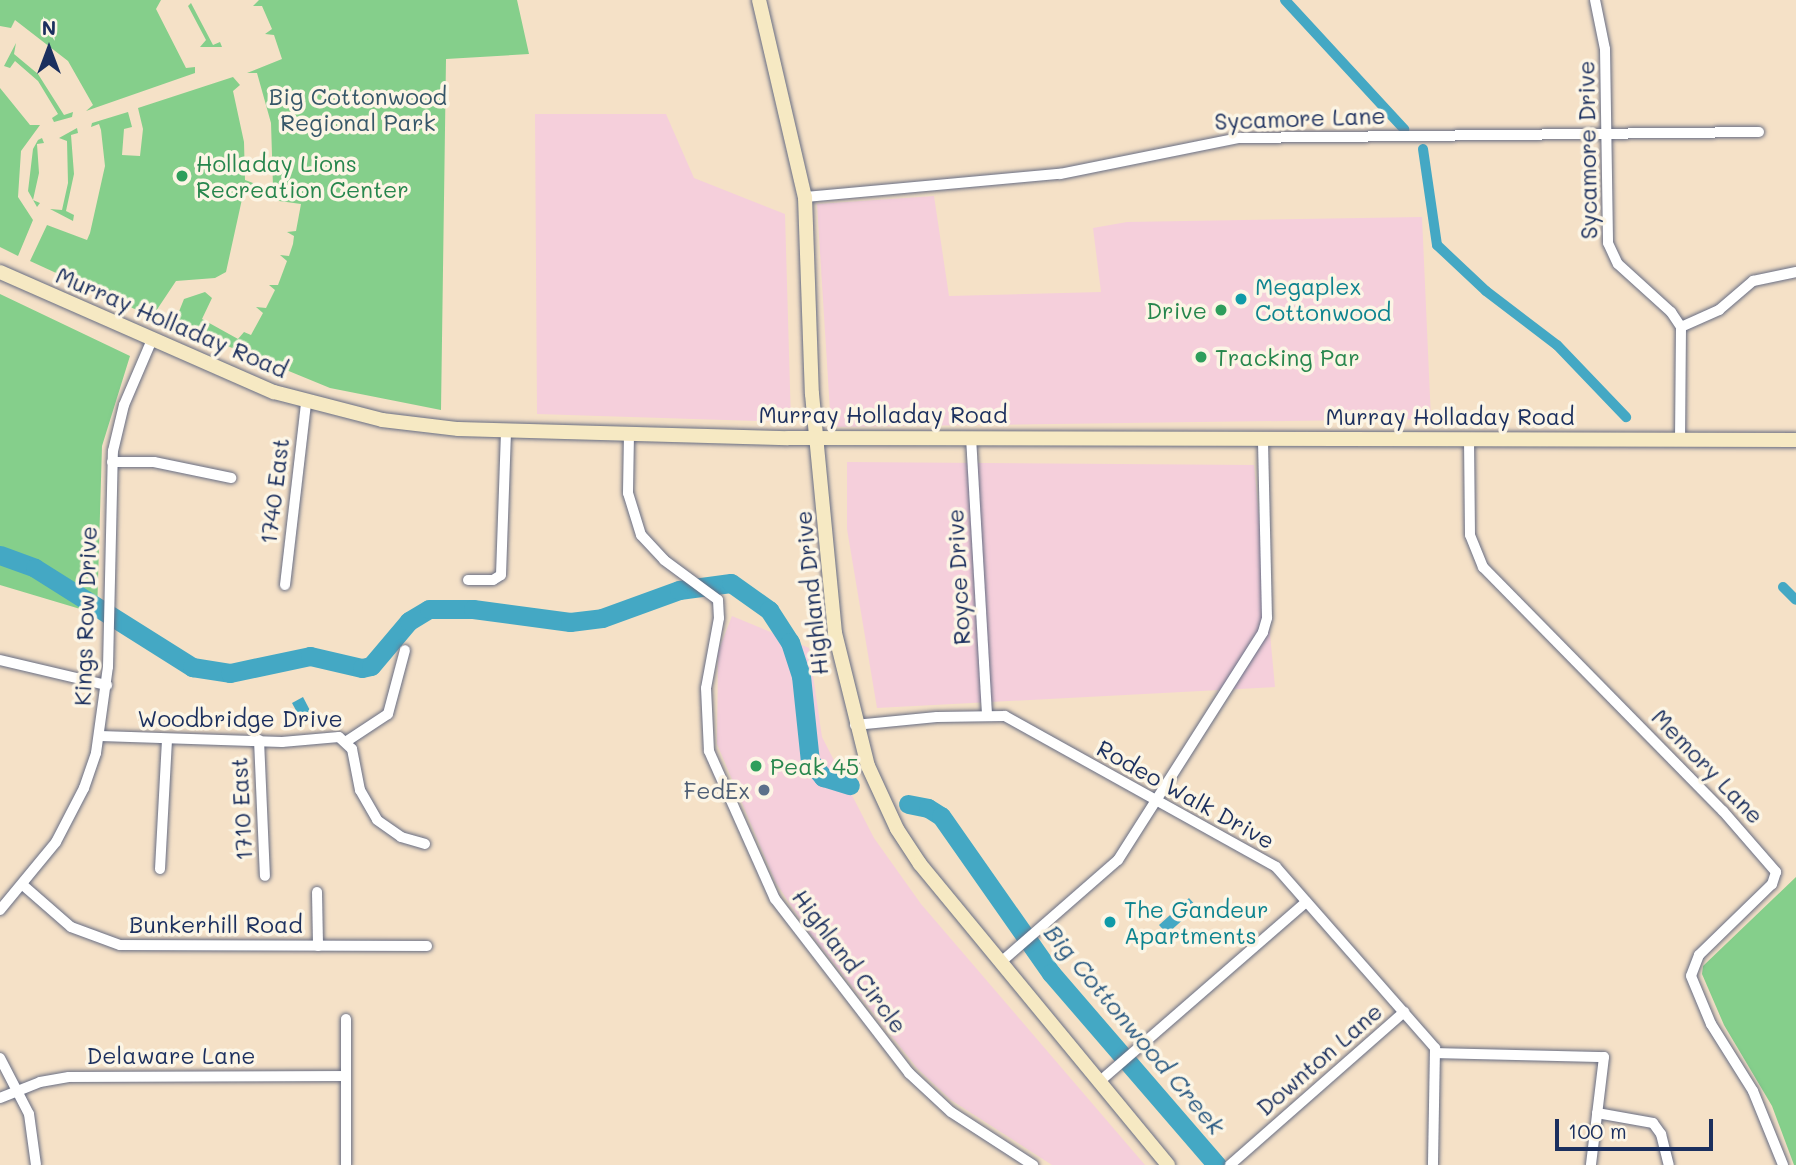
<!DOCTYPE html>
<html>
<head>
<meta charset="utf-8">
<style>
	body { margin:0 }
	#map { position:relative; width:1796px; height:1165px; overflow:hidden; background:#f5e1c7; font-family:Mali,sans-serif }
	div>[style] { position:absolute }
	.built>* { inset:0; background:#f5cfdb }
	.green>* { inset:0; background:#85cf8b }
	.water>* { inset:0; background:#44a8c4 }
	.canal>* { height:10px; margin:-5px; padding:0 5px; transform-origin:5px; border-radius:5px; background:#44a8c4 }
	.river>* { height:19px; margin:-9.5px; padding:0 9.5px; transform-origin:9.5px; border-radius:9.5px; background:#44a8c4 }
	.roads { filter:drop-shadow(0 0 2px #676d83) drop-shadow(0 0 2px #676d83) }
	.minor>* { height:10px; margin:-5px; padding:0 5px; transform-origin:5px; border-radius:5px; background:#fff }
	.secondary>* { height:14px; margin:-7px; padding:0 7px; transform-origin:7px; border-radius:7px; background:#f6e9c3 }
	.dots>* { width:19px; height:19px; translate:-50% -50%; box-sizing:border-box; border:4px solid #fcf5e5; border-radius:50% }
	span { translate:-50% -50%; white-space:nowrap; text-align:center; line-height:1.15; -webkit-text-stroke:7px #fcf5e5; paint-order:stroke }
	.park-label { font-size:23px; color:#365769 }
	.street-label { font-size:23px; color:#1b2f5e }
	.leisure-label { font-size:23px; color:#27864d }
	.left { translate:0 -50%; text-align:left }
	.right { translate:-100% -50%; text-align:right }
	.culture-label { font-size:23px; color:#0d838f }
	.service-label { font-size:23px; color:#4e5e75 }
	.water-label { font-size:24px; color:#295982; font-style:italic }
	.north { position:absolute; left:14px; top:14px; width:70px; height:70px; -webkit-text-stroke:5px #fcf5e5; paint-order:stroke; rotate:0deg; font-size:19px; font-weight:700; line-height:28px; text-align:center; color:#1b2f5e }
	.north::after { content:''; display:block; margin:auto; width:24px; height:32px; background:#1b2f5e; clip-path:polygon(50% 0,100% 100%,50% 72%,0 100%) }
	.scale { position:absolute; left:1555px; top:1119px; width:158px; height:32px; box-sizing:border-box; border:4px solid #1b2f5e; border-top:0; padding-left:9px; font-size:21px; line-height:24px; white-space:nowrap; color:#1b2f5e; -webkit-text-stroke:5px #fcf5e5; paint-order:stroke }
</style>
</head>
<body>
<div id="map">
	<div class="built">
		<i style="clip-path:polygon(535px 114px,666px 114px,694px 178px,785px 214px,791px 422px,537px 414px)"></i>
		<i style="clip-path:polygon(934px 196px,949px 296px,1101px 292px,1093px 228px,1127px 222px,1422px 217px,1431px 419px,831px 427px,817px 204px)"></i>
		<i style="clip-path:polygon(847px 462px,1254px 465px,1275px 687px,877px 708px,847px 529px)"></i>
		<i style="clip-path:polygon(732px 616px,809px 648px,822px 737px,874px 838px,921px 904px,1145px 1165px,1052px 1165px,951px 1100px,917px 1068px,806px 928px,776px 883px,717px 744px,718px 652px)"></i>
	</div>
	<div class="green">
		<i style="clip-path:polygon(0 0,161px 0,156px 9px,186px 68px,195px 67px,195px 73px,86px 111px,93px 105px,68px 61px,15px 20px,11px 28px,0 26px)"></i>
		<i style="clip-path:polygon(259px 0,517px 0,529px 54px,446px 59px,441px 410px,330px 388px,174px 324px,184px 299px,205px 292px,212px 298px,202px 319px,238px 339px,244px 332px,251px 335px,263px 313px,256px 307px,266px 308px,275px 290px,269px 285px,278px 285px,287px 261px,280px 255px,289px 256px,293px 244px,294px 236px,287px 232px,296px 231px,301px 204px,272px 200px,272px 193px,264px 191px,264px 187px,273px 187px,271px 123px,257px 73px,247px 73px,282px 59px,274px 35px,265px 34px,272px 29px,262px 6px,253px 6px)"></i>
		<i style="clip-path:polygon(191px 3px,213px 45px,220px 42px,222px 47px,200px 47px,206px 40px,188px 6px)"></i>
		<i style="clip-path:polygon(16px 43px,14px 54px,38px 74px,64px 115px,73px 112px,72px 117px,54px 122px,52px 118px,58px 114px,38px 81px,15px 61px,10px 68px,4px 66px)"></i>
		<i style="clip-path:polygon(233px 77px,240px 85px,233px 91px,244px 142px,245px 180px,253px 183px,252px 190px,244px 190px,226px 272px,215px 278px,176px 281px,152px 317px,30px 261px,47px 225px,87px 240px,90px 233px,105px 166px,101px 130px,99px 124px,91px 127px,92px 123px,128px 112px,132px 127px,124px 129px,122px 155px,140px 156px,143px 129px,138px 108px)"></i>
		<i style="clip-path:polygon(0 88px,30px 125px,40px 125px,21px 151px,18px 197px,33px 220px,18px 256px,0 247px)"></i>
		<i style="clip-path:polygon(77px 128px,78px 133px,71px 135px,74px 174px,66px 211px,74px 215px,73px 221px,50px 209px,62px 210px,68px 183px,67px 141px,59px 138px)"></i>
		<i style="clip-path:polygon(42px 138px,44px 143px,37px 144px,39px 173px,33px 200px,40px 203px,37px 207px,28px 191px,33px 149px,38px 140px)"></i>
		<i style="clip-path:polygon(0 294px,130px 356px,102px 446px,97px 614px,0 585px)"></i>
		<i style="clip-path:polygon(1796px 877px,1796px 1165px,1794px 1165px,1772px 1106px,1724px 1025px,1702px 974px,1703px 966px)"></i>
	</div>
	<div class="water">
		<i style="clip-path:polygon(303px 697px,315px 720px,304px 725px,292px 703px)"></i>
		<i style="clip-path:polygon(1189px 898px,1197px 907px,1167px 934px,1159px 925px)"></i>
	</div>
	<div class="canal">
		<i style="left:1285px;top:0;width:176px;rotate:47.3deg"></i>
		<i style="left:1423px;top:149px;width:97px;rotate:81.7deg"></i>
		<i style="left:1437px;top:245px;width:67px;rotate:43.2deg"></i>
		<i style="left:1486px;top:291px;width:89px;rotate:37.3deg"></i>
		<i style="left:1557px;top:345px;width:100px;rotate:46.2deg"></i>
		<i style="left:1783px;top:587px;width:18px;rotate:45deg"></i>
	</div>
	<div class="river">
		<i style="left:0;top:555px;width:37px;rotate:20deg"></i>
		<i style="left:35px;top:568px;width:186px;rotate:32.2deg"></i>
		<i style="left:192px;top:667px;width:38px;rotate:9deg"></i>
		<i style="left:230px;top:673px;width:82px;rotate:-12deg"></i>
		<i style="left:310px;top:656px;width:53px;rotate:13deg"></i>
		<i style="left:362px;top:668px;width:9px;rotate:-13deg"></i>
		<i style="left:371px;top:666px;width:59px;rotate:-49.8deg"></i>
		<i style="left:409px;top:621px;width:23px;rotate:-31deg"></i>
		<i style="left:429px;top:609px;width:44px"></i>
		<i style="left:473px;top:609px;width:98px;rotate:7.6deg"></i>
		<i style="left:570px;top:622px;width:32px;rotate:-7deg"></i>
		<i style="left:602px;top:618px;width:82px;rotate:-20deg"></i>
		<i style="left:679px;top:590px;width:52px;rotate:-7.7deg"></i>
		<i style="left:731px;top:583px;width:47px;rotate:35.4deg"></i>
		<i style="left:769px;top:610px;width:38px;rotate:57deg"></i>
		<i style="left:790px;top:642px;width:36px;rotate:72deg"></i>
		<i style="left:801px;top:676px;width:85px;rotate:84deg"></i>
		<i style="left:810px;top:761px;width:21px;rotate:51deg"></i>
		<i style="left:823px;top:777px;width:28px;rotate:17deg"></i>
		<i style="left:908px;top:804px;width:20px;rotate:11deg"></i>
		<i style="left:928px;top:808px;width:15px;rotate:32deg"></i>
		<i style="left:941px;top:816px;width:192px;rotate:55deg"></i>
		<i style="left:1051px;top:973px;width:254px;rotate:49.2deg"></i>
	</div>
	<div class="roads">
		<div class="minor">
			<i style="left:1595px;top:0;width:50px;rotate:78.5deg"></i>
			<i style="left:1605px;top:49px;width:194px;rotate:89.1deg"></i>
			<i style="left:1608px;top:243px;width:23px;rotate:65deg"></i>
			<i style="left:1618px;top:264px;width:72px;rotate:42.2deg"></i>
			<i style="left:1671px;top:312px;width:18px;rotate:56deg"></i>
			<i style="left:1681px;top:327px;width:113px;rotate:90.5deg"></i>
			<i style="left:805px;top:197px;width:256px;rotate:-5.2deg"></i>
			<i style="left:1060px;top:174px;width:183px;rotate:-11.4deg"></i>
			<i style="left:1239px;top:138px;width:520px;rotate:-0.66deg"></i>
			<i style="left:1681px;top:327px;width:42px;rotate:-24.1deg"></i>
			<i style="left:1719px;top:310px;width:45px;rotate:-40.5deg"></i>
			<i style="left:1753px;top:281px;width:44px;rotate:-11.8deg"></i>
			<i style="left:629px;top:434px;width:59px;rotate:91deg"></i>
			<i style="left:628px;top:493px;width:44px;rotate:72.8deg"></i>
			<i style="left:641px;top:535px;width:34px;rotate:47deg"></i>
			<i style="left:664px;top:560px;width:67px;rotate:36.5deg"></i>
			<i style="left:718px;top:600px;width:18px;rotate:87deg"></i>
			<i style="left:719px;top:618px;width:71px;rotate:100.5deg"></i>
			<i style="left:706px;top:688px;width:63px;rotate:87.3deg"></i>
			<i style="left:709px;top:751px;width:162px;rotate:66deg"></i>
			<i style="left:775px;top:899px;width:220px;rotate:52.4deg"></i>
			<i style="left:909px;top:1073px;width:57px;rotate:42.9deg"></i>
			<i style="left:951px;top:1112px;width:98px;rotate:32.9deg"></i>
			<i style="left:971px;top:437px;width:278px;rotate:86.7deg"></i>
			<i style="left:1469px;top:439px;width:96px;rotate:89.4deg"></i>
			<i style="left:1470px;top:535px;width:35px;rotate:68deg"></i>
			<i style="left:1483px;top:567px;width:342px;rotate:45.5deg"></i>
			<i style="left:1723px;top:811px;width:81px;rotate:49deg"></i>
			<i style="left:1776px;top:872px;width:13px;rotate:108deg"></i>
			<i style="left:1772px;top:884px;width:102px;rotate:135.8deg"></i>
			<i style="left:1699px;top:955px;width:22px;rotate:111deg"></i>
			<i style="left:1691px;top:976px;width:52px;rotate:67.4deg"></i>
			<i style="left:1711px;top:1024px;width:79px;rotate:57.9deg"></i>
			<i style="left:1753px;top:1091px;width:80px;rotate:67.9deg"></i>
			<i style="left:112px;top:462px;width:42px"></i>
			<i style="left:154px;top:462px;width:79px;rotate:11.7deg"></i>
			<i style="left:468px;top:580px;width:25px"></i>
			<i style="left:493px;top:580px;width:9px;rotate:-32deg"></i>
			<i style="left:501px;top:575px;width:143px;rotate:-88deg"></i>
			<i style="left:285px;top:585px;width:183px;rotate:-83.4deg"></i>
			<i style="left:0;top:660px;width:110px;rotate:13.2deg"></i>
			<i style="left:855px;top:725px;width:82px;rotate:-5.6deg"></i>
			<i style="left:937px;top:717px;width:68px;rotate:-0.8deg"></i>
			<i style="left:1005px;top:716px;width:310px;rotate:29.1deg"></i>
			<i style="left:1276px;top:867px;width:241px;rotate:48.7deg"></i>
			<i style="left:1435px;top:1048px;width:117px;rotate:91deg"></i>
			<i style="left:100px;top:736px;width:182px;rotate:1.9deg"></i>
			<i style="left:282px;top:742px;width:57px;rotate:-5deg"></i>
			<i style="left:339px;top:737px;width:18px;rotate:43deg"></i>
			<i style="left:352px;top:749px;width:42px;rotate:79deg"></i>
			<i style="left:360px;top:790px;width:34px;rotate:60deg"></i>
			<i style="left:377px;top:820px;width:29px;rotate:35deg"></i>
			<i style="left:401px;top:837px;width:25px;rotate:16deg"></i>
			<i style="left:259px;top:740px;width:136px;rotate:87.5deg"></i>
			<i style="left:347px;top:741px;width:49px;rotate:-33.4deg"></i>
			<i style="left:388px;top:714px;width:66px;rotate:-75.1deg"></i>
			<i style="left:160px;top:869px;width:130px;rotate:-86.9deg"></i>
			<i style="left:24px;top:886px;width:62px;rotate:41.1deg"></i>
			<i style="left:71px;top:927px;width:52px;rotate:20.2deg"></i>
			<i style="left:120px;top:945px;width:307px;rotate:0.2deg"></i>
			<i style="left:317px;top:892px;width:54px;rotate:88.9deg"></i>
			<i style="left:0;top:910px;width:88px;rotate:-50.5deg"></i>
			<i style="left:56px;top:842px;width:61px;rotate:-62.6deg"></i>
			<i style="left:84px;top:788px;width:37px;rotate:-71deg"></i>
			<i style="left:96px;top:753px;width:87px;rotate:-82.1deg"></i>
			<i style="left:108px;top:667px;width:216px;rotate:-88.7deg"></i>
			<i style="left:113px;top:451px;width:47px;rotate:-76.6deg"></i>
			<i style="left:124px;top:405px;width:69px;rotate:-66.8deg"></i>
			<i style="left:1001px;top:962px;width:155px;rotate:-41.1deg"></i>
			<i style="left:1118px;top:860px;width:270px;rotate:-57.5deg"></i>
			<i style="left:1263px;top:632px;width:15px;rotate:-74deg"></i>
			<i style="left:1267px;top:618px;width:180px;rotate:-91.3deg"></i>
			<i style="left:1438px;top:1053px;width:166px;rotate:1.4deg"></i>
			<i style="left:1604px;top:1057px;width:109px;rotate:96.9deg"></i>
			<i style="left:0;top:1058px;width:63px;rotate:62.6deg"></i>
			<i style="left:29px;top:1114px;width:51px;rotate:82.2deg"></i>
			<i style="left:1099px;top:1082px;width:274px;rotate:-41deg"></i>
			<i style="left:0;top:1098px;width:43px;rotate:-21.8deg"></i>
			<i style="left:40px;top:1082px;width:29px;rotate:-10deg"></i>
			<i style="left:69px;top:1077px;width:277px;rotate:-0.2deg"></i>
			<i style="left:1597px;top:1113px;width:57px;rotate:10.1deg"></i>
			<i style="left:1653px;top:1123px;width:14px;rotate:54deg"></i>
			<i style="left:1661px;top:1134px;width:32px;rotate:76deg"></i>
			<i style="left:346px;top:1165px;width:146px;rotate:-90deg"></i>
			<i style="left:1230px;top:1165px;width:232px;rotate:-41.3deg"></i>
		</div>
		<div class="secondary">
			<i style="left:759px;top:0;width:202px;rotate:76.9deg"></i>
			<i style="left:805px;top:197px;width:197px;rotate:88deg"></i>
			<i style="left:812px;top:394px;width:240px;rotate:84.5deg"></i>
			<i style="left:835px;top:633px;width:137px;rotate:76.1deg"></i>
			<i style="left:868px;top:766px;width:69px;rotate:65.3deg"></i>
			<i style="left:897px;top:829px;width:42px;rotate:56.7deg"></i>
			<i style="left:920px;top:864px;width:390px;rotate:50.5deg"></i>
			<i style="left:0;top:272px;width:299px;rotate:23.7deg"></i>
			<i style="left:274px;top:392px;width:112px;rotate:14.5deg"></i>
			<i style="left:382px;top:420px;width:77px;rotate:6.8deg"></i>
			<i style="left:458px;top:429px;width:330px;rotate:1.6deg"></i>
			<i style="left:788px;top:438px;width:1008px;rotate:0.11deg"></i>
		</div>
	</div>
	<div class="dots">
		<i style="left:182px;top:176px;background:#2e9e5b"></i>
		<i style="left:1241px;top:299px;background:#0f9aa8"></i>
		<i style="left:1221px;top:310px;background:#2e9e5b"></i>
		<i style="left:1201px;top:357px;background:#2e9e5b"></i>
		<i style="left:756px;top:766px;background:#2e9e5b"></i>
		<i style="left:764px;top:790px;background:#5c6f8a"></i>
		<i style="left:1110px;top:922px;background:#0f9aa8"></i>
	</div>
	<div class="park-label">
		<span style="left:358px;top:109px">Big Cottonwood<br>Regional Park</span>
	</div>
	<div class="street-label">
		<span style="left:1300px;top:118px;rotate:-2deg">Sycamore Lane</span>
		<span style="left:1587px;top:150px;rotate:-91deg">Sycamore Drive</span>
		<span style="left:172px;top:322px;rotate:23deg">Murray Holladay Road</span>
		<span style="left:883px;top:414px">Murray Holladay Road</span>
		<span style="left:1450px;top:416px">Murray Holladay Road</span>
		<span style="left:274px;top:491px;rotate:-83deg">1740 East</span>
		<span style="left:958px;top:577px;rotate:-93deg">Royce Drive</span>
		<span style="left:811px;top:593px;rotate:-96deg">Highland Drive</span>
		<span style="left:85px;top:616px;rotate:-88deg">Kings Row Drive</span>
		<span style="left:240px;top:718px">Woodbridge Drive</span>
		<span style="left:1708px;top:766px;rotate:46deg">Memory Lane</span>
		<span style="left:1186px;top:794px;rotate:29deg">Rodeo Walk Drive</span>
		<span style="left:241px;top:809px;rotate:-93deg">1710 East</span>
		<span style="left:216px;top:924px">Bunkerhill Road</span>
		<span style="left:850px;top:961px;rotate:53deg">Highland Circle</span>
		<span style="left:171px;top:1055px">Delaware Lane</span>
		<span style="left:1319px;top:1059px;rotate:-41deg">Downton Lane</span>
	</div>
	<div class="leisure-label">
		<span class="left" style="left:196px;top:176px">Holladay Lions<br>Recreation Center</span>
		<span class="right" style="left:1207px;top:310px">Drive</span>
		<span class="left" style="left:1215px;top:357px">Tracking Par</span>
		<span class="left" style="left:770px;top:766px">Peak 45</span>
	</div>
	<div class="culture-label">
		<span class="left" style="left:1255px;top:299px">Megaplex<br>Cottonwood</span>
		<span class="left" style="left:1124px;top:922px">The Gandeur<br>Apartments</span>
	</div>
	<div class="service-label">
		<span class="right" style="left:750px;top:790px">FedEx</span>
	</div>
	<div class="water-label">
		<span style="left:1135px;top:1029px;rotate:50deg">Big Cottonwood Creek</span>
	</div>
	<div class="north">N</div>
	<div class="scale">100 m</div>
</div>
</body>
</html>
